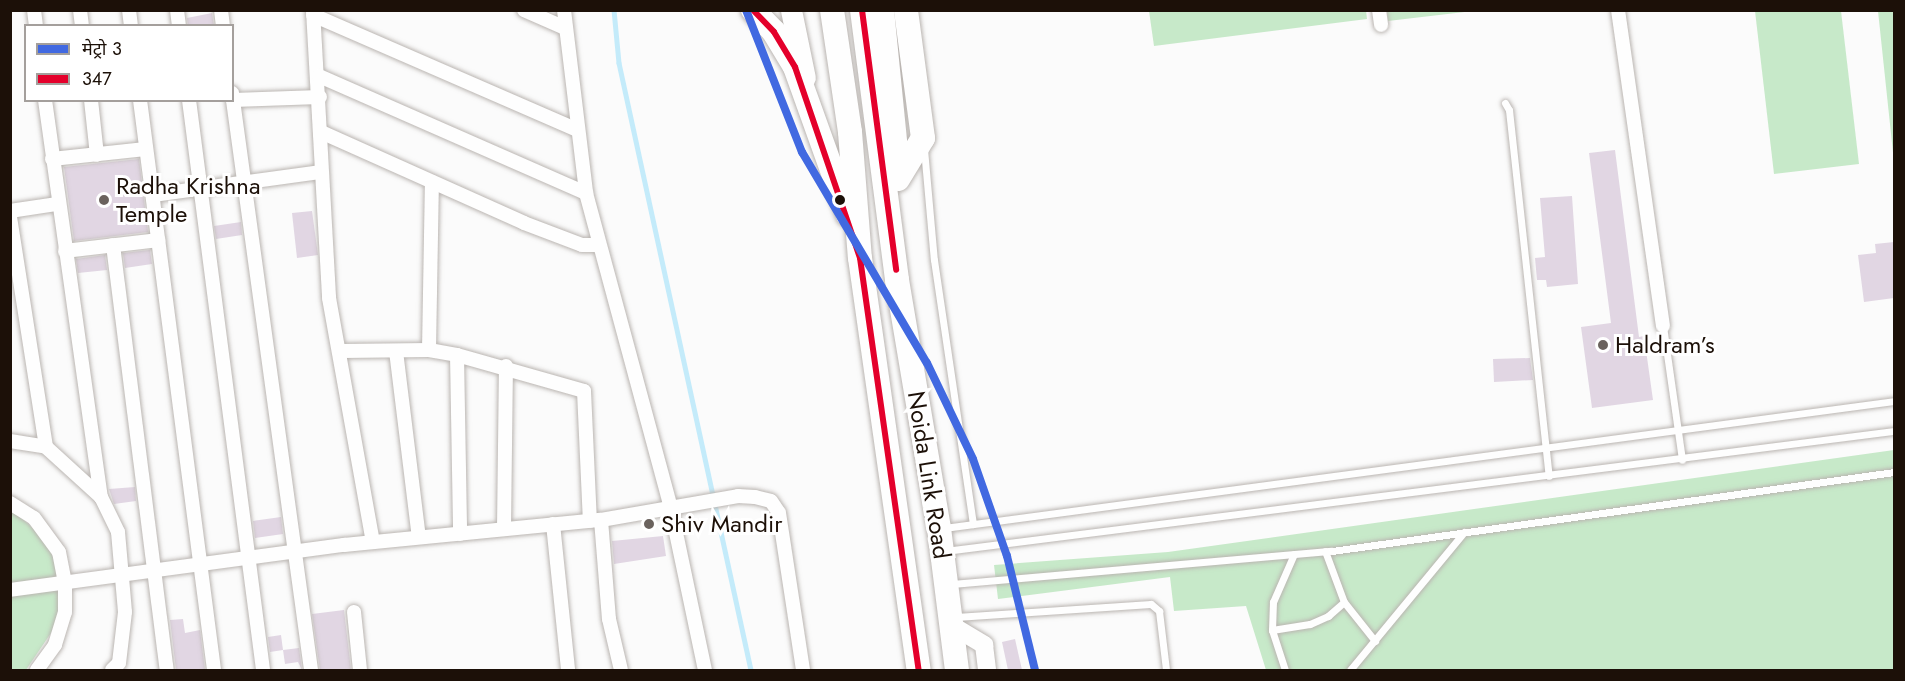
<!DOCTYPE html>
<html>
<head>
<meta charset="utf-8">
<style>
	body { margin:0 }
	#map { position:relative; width:1905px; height:681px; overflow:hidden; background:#fbfbfb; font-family:Jost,"Noto Sans Devanagari",sans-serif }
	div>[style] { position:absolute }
	.green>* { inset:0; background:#c7e9c9 }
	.stream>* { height:4.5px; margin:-2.25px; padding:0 2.25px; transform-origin:2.25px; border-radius:2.25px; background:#c4ebfa }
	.building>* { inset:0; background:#e1d6e3 }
	.roads { filter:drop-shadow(0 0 2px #bab5b1) drop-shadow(0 0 2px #bab5b1) }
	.lane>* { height:7px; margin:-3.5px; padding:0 3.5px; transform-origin:3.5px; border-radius:3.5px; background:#fefefe }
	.street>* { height:14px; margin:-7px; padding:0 7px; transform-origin:7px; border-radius:7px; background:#fefefe }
	.secondary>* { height:18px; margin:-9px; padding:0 9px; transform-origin:9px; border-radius:9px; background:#fefefe }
	.primary>* { height:21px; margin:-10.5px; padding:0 10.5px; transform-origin:10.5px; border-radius:10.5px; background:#fefefe }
	.highway>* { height:24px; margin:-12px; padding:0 12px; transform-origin:12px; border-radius:12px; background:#fefefe }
	.bus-1>* { height:6px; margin:-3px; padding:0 3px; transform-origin:3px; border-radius:3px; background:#e4002b }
	.metro-1>* { height:8px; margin:-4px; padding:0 4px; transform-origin:4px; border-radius:4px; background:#4169e1 }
	.dots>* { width:16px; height:16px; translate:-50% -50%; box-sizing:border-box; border:3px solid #fff; border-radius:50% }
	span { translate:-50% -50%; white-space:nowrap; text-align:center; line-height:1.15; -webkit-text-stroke:6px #fff; paint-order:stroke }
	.poi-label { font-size:24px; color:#1c1008 }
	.left { translate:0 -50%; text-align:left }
	.street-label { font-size:24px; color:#1c1008 }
	.frame { position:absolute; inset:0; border:12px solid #1c1008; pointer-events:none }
	.legend { position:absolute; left:24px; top:24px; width:210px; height:78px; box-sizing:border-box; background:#fff; border:2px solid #a49f9c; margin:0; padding:8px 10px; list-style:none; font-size:18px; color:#1c1008 }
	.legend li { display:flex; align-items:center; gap:12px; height:30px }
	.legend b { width:30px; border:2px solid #a49f9c }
</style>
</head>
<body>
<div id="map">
	<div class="green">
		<i style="clip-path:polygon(1366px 10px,1367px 19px,1154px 46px,1149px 11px)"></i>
		<i style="clip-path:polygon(1387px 11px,1387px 10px,1473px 11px,1388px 21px)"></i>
		<i style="clip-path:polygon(1755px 11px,1841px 11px,1859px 164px,1774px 174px)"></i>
		<i style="clip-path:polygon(1878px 11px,1894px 11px,1894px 162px)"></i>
		<i style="clip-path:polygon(1894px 450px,1894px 670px,1266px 670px,1246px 606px,1174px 611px,1170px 577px,998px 599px,994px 565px,1168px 552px)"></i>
		<i style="clip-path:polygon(11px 508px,39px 534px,57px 563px,61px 603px,55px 627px,26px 670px,11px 670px)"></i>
	</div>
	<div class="stream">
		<i style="left:614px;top:10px;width:53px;rotate:84.6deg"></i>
		<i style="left:619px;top:63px;width:621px;rotate:77.73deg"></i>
	</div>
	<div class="building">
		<i style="clip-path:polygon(212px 13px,214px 26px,188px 26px,187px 18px)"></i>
		<i style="clip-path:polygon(1615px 150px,1639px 337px,1644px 336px,1653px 400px,1592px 408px,1581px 327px,1611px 323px,1589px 153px)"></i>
		<i style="clip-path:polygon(139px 159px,148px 232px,74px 241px,64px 167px)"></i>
		<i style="clip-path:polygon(1572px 196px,1578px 284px,1547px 287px,1546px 280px,1537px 280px,1535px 258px,1545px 257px,1540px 198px)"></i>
		<i style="clip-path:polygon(312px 211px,318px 255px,297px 258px,292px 213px)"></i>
		<i style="clip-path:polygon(241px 222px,242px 235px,216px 239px,214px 226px)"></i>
		<i style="clip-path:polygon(1894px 242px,1894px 298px,1864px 302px,1858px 255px,1876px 253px,1875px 244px)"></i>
		<i style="clip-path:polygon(150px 250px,152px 264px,125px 268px,123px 253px)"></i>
		<i style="clip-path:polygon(105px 255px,107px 270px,78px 273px,76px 259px)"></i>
		<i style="clip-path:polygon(1530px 358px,1533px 380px,1494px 382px,1493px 359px)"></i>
		<i style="clip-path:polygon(135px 487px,136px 501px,114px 504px,109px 489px)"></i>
		<i style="clip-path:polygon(281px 517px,283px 534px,255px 538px,253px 521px)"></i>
		<i style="clip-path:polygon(663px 536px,666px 556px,614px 564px,612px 541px)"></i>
		<i style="clip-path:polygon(344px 610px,351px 670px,320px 670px,312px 614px)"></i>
		<i style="clip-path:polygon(183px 619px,185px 633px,200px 630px,205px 670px,176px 670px,170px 620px)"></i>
		<i style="clip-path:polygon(281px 635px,283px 650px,270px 652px,268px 637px)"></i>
		<i style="clip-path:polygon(1015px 639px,1022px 670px,1008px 670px,1002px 642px)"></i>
		<i style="clip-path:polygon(299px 648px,302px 670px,298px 662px,285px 664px,283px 650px)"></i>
	</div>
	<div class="roads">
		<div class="lane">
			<i style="left:1505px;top:103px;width:8px;rotate:60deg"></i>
			<i style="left:1509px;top:110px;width:368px;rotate:83.8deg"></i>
			<i style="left:924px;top:149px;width:111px;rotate:84.9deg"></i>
			<i style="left:934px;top:260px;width:267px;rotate:81.6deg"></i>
			<i style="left:1663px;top:326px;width:135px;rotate:81.9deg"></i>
			<i style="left:944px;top:528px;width:958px;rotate:-7.61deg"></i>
			<i style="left:945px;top:551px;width:957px;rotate:-7.21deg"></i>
			<i style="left:1325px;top:551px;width:54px;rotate:69.6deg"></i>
			<i style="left:1344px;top:602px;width:50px;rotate:51.5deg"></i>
			<i style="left:952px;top:584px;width:381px;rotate:-5deg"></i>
			<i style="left:1332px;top:551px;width:568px;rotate:-8deg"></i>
			<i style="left:956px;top:617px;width:195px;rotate:-3.8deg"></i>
			<i style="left:1151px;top:604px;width:11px;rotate:41deg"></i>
			<i style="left:1159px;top:611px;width:59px;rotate:83.2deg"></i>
			<i style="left:1272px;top:630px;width:28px;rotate:-88deg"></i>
			<i style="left:1273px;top:602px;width:52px;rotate:-66.4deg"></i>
			<i style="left:1285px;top:670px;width:42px;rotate:-108deg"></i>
			<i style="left:1272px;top:630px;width:38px;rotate:-9deg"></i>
			<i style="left:1310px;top:624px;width:20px;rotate:-24deg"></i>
			<i style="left:1328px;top:616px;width:21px;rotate:-41deg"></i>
			<i style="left:1350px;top:670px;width:179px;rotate:-50.4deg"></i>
		</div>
		<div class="street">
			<i style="left:34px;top:10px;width:16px;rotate:83deg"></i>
			<i style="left:80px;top:10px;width:16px;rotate:83deg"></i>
			<i style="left:129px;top:10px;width:16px;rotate:83deg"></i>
			<i style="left:177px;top:10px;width:16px;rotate:83deg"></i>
			<i style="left:221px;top:10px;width:16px;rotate:83deg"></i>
			<i style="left:313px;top:10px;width:288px;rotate:86.8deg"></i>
			<i style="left:329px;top:298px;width:248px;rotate:79.8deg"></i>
			<i style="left:524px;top:10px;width:43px;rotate:23.6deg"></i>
			<i style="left:564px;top:10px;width:184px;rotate:83.1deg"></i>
			<i style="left:586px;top:193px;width:327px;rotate:74.9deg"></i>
			<i style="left:671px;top:509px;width:165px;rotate:78.1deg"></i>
			<i style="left:1379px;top:10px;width:15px;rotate:82deg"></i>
			<i style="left:1618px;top:10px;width:319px;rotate:81.9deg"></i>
			<i style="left:313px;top:15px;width:289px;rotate:23.5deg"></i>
			<i style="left:319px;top:76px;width:292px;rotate:23.7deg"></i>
			<i style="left:232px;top:93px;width:582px;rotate:82.2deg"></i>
			<i style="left:45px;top:100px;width:401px;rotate:82deg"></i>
			<i style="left:91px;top:100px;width:55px;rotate:83.8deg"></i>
			<i style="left:140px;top:100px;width:575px;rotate:82.6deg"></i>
			<i style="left:189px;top:100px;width:575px;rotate:82.6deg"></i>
			<i style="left:233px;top:100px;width:87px;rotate:-2deg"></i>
			<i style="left:321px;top:132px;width:222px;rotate:24.1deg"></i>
			<i style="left:524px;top:223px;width:62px;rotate:20.8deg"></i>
			<i style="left:582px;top:245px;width:16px"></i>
			<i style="left:52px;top:159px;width:94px;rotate:-6.1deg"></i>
			<i style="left:153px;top:195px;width:170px;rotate:-7.8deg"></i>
			<i style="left:10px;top:211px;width:48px;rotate:-8.5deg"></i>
			<i style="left:10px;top:217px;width:233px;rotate:81.1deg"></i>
			<i style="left:113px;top:245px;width:428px;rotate:82.8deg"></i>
			<i style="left:65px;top:251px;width:94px;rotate:-6.7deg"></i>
			<i style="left:429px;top:350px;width:168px;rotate:-89deg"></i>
			<i style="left:342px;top:351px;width:87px;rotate:-0.7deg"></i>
			<i style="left:429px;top:350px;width:28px;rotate:10deg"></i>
			<i style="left:457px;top:355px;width:132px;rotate:15.8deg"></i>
			<i style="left:584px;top:391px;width:130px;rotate:87.4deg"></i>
			<i style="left:396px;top:351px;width:187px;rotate:83deg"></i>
			<i style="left:457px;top:355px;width:179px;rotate:89deg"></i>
			<i style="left:10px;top:441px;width:36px;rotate:9deg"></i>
			<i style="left:46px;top:447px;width:74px;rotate:42.3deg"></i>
			<i style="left:101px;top:497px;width:39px;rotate:64deg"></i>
			<i style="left:118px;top:532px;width:80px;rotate:85deg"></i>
			<i style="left:125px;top:612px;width:51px;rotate:96.7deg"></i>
			<i style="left:119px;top:663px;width:10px;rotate:135deg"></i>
			<i style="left:10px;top:503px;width:28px;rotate:32deg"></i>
			<i style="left:34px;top:518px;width:42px;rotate:53.7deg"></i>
			<i style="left:59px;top:552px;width:32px;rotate:79deg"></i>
			<i style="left:65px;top:583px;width:29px;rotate:90deg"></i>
			<i style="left:65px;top:612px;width:34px;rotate:107deg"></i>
			<i style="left:55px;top:645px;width:31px;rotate:126deg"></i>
			<i style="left:601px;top:520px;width:99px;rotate:85.4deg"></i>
			<i style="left:609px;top:619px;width:52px;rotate:76.8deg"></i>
			<i style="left:553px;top:524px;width:147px;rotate:84.1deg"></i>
			<i style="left:504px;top:528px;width:162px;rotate:-89.3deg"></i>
			<i style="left:10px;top:590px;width:337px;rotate:-7.7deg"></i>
			<i style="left:344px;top:545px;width:258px;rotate:-5.6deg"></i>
			<i style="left:601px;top:520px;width:139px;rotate:-9.9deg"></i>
			<i style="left:738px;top:496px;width:17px;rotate:3deg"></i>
			<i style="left:755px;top:497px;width:16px;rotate:14deg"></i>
			<i style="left:771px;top:501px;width:14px;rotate:56deg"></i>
			<i style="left:779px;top:513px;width:159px;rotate:81.3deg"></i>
			<i style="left:354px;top:612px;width:58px;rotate:84.1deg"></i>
		</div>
		<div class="secondary">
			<i style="left:951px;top:625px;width:39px;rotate:31deg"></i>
			<i style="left:984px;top:645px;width:25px;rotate:83deg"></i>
		</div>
		<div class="primary">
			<i style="left:791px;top:10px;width:69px;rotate:78.4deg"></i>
		</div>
		<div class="highway">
			<i style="left:753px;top:10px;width:30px;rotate:46deg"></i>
			<i style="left:774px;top:32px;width:41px;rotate:59deg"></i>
			<i style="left:795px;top:67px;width:157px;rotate:70.3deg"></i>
			<i style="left:832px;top:10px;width:123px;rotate:81.6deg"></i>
			<i style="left:850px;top:132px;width:126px;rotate:85.5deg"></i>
			<i style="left:860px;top:258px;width:416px;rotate:81.9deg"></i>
			<i style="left:862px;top:10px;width:272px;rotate:82.6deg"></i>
			<i style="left:897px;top:280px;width:252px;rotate:80.4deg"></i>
			<i style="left:939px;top:528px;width:143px;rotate:82.8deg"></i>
			<i style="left:882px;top:10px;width:151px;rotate:84.3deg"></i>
			<i style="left:898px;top:179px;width:48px;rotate:-58.6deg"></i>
			<i style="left:923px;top:138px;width:129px;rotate:-97.6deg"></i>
		</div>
	</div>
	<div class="bus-1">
		<i style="left:753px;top:10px;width:30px;rotate:46deg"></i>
		<i style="left:774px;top:32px;width:41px;rotate:59deg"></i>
		<i style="left:795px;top:67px;width:202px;rotate:71.2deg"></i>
		<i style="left:860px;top:258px;width:416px;rotate:81.9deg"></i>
		<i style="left:862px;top:10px;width:262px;rotate:82.5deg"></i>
	</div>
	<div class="metro-1">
		<i style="left:746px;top:10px;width:153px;rotate:68.5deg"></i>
		<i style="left:802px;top:152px;width:245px;rotate:59.4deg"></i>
		<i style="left:927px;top:363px;width:106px;rotate:64.4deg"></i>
		<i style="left:973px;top:459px;width:103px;rotate:70.7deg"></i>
		<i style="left:1007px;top:556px;width:117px;rotate:76.2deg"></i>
	</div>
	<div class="dots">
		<i style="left:104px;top:200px;background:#6a625d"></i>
		<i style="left:840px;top:200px;background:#1c1008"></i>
		<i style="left:1603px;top:345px;background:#6a625d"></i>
		<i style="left:649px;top:524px;background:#6a625d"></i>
	</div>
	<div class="poi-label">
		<span class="left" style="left:116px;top:200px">Radha Krishna<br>Temple</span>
		<span class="left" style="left:1615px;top:345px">Haldram’s</span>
		<span class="left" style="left:661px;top:524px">Shiv Mandir</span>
	</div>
	<div class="street-label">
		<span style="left:929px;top:475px;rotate:81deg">Noida Link Road</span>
	</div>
	<div class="frame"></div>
	<ul class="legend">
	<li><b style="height:8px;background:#4169e1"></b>मेट्रो 3</li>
	<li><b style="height:8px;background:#e4002b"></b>347</li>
	</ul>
</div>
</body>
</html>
